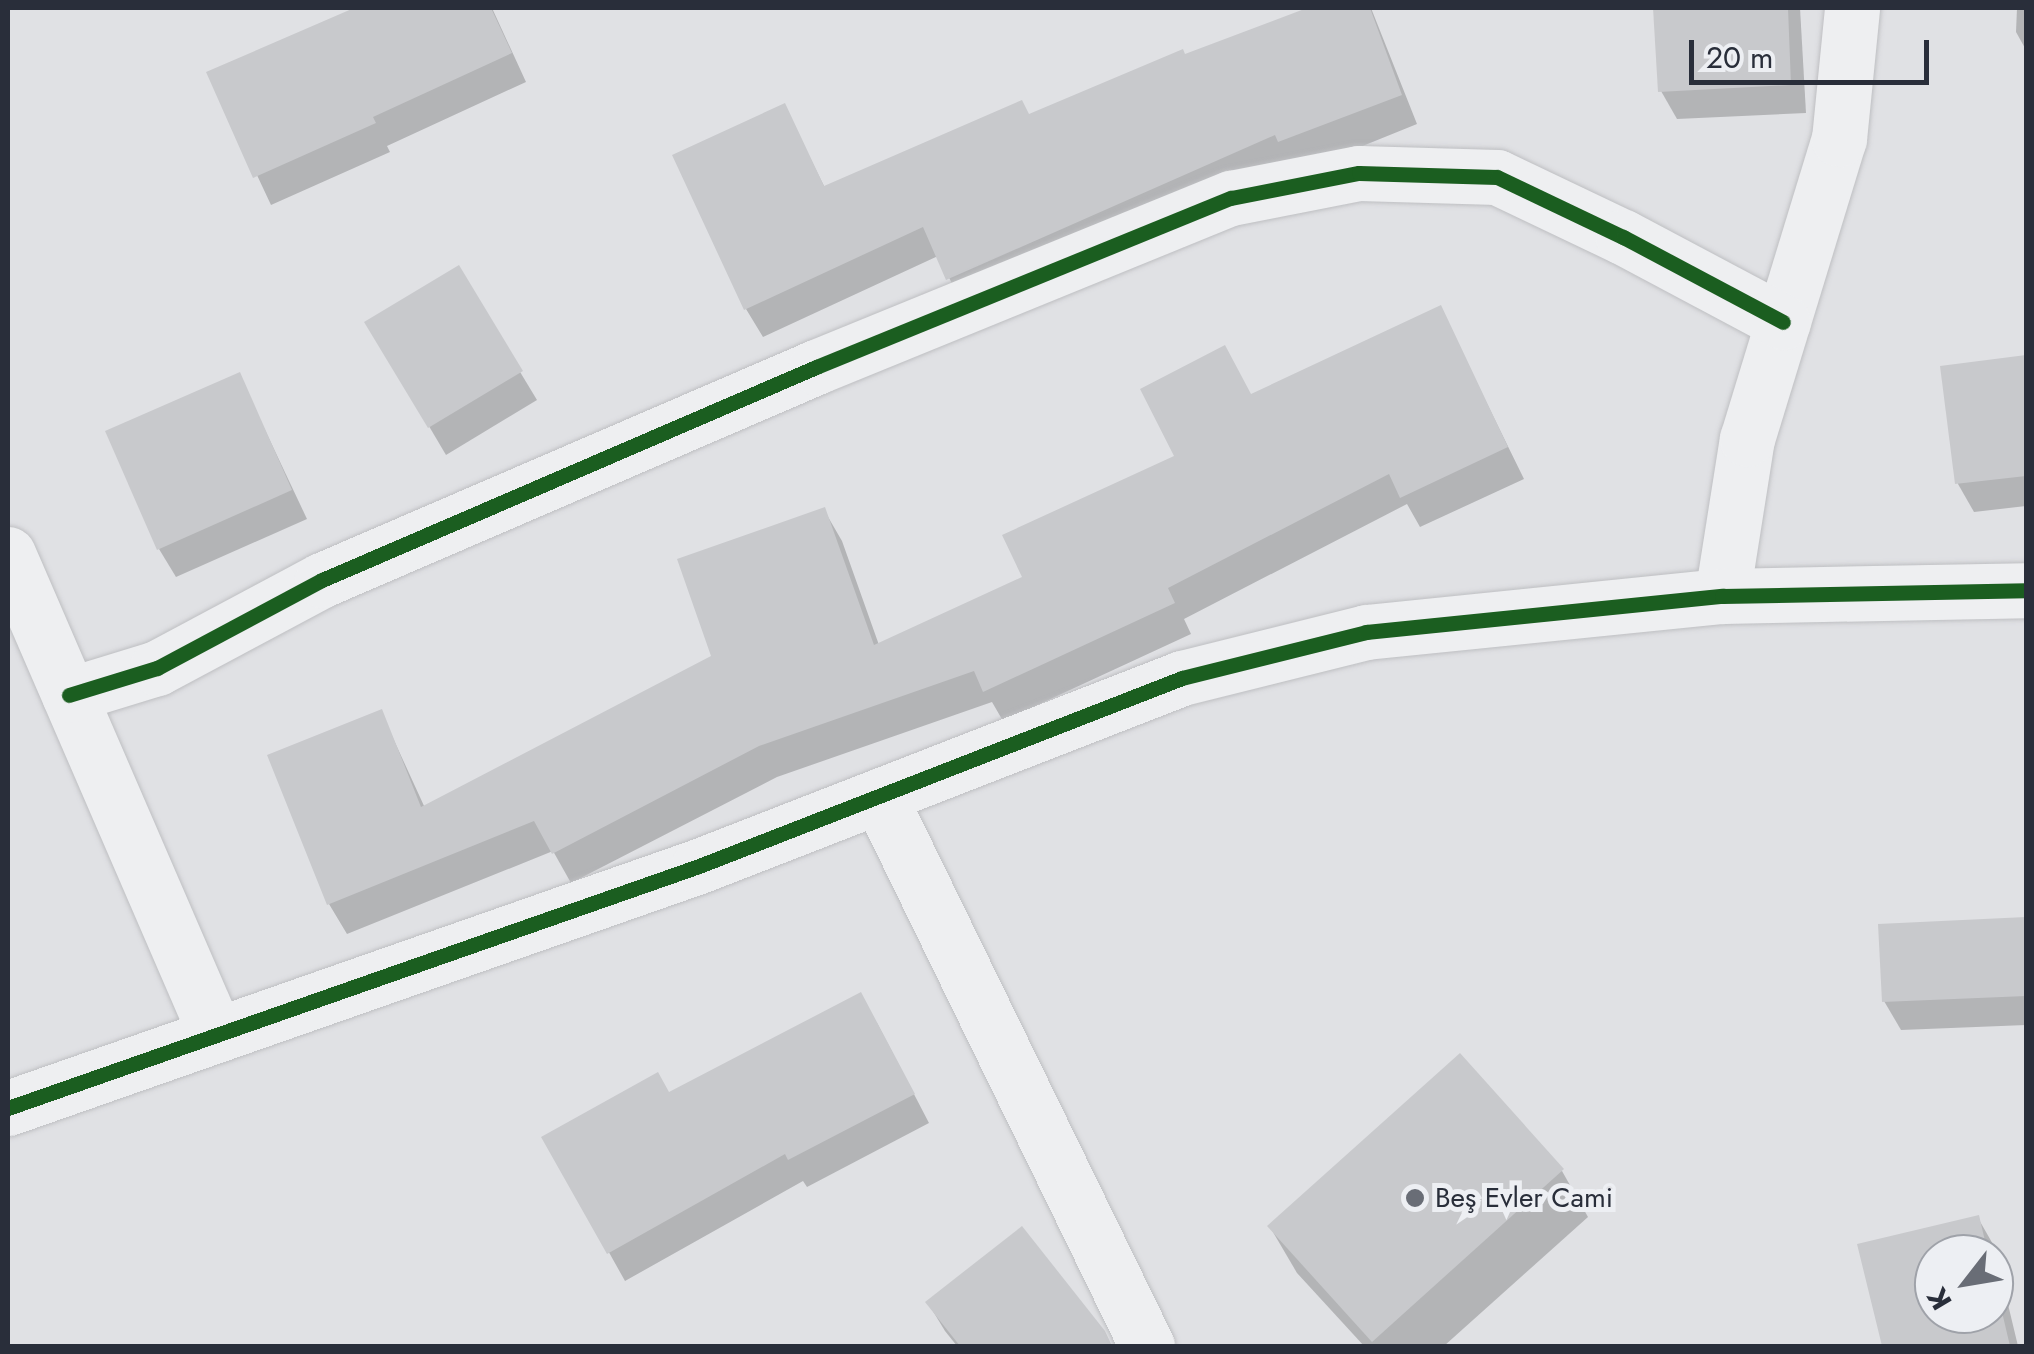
<!DOCTYPE html>
<html>
<head>
<meta charset="utf-8">
<style>
	body { margin:0 }
	#map { position:relative; width:2034px; height:1354px; overflow:hidden; background:#e0e1e4; font-family:Jost,sans-serif }
	div>[style] { position:absolute }
	.shadow>* { inset:0; background:#0003 }
	.building>* { inset:0; background:#c8c9cc }
	.roads { filter:drop-shadow(0 0 2px #bebfc2) drop-shadow(0 0 2px #bebfc2) }
	.minor>* { height:55px; margin:-27.5px; padding:0 27.5px; transform-origin:27.5px; border-radius:27.5px; background:#eeeff1 }
	.cycleway>* { height:15px; margin:-7.5px; padding:0 7.5px; transform-origin:7.5px; border-radius:7.5px; background:#1b5e20 }
	.dots>* { width:28px; height:28px; translate:-50% -50%; box-sizing:border-box; border:5px solid #edeff3; border-radius:50% }
	span { translate:-50% -50%; white-space:nowrap; text-align:center; line-height:1.15; -webkit-text-stroke:10px #edeff3; paint-order:stroke }
	.poi-label { font-size:28px; color:#292e3a }
	.left { translate:0 -50%; text-align:left }
	.frame { position:absolute; inset:0; border:10px solid #292e3a; pointer-events:none }
	.north { position:absolute; left:1914px; top:1234px; width:100px; height:100px; box-sizing:border-box; background:#edeff3; border:2px solid #9fa2a9; border-radius:50%; rotate:239deg; font-size:28px; font-weight:700; line-height:40px; text-align:center; color:#292e3a }
	.north::after { content:''; display:block; margin:auto; width:35px; height:45px; background:#696d76; clip-path:polygon(50% 0,100% 100%,50% 72%,0 100%) }
	.scale { position:absolute; left:1689px; top:40px; width:240px; height:45px; box-sizing:border-box; border:5px solid #292e3a; border-top:0; padding-left:12px; font-size:30px; line-height:35px; white-space:nowrap; color:#292e3a; -webkit-text-stroke:8px #edeff3; paint-order:stroke }
</style>
</head>
<body>
<div id="map">
	<div class="shadow">
		<i style="clip-path:polygon(360px 8px,492px 8px,526px 82px,387px 146px,390px 152px,271px 205px,209px 73px)"></i>
		<i style="clip-path:polygon(1314px 8px,1371px 8px,1417px 124px,964px 307px,938px 256px,763px 337px,746px 309px,784px 106px,825px 188px,1029px 117px)"></i>
		<i style="clip-path:polygon(1656px 8px,1800px 8px,1806px 113px,1677px 119px,1661px 91px)"></i>
		<i style="clip-path:polygon(2017px 8px,2026px 8px,2026px 50px,2016px 32px)"></i>
		<i style="clip-path:polygon(458px 269px,537px 400px,446px 455px,368px 323px)"></i>
		<i style="clip-path:polygon(1440px 308px,1524px 479px,1420px 527px,1407px 504px,1184px 619px,1191px 634px,1003px 721px,992px 702px,777px 777px,571px 883px,553px 851px,347px 934px,329px 904px,381px 712px,425px 808px,715px 657px,824px 510px,842px 541px,879px 645px,1025px 579px,1251px 396px)"></i>
		<i style="clip-path:polygon(2026px 358px,2026px 506px,1974px 512px,1958px 484px,1943px 368px)"></i>
		<i style="clip-path:polygon(239px 375px,307px 519px,176px 577px,159px 549px)"></i>
		<i style="clip-path:polygon(2026px 919px,2026px 1025px,1901px 1030px,1884px 1001px,1881px 926px)"></i>
		<i style="clip-path:polygon(877px 1023px,929px 1123px,807px 1187px,803px 1181px,625px 1281px,545px 1138px)"></i>
		<i style="clip-path:polygon(1562px 1171px,1588px 1217px,1444px 1346px,1364px 1346px,1297px 1273px,1270px 1227px)"></i>
		<i style="clip-path:polygon(evenodd,1978px 1218px,1994px 1246px,2018px 1346px,1885px 1346px,1860px 1245px,1978px 1218px,1934px 1254px,1994px 1254px,1994px 1314px,1934px 1314px,1934px 1254px)"></i>
		<i style="clip-path:polygon(1022px 1229px,1109px 1346px,957px 1346px,945px 1331px,928px 1303px)"></i>
	</div>
	<div class="building">
		<i style="clip-path:polygon(354px 8px,491px 8px,512px 53px,373px 117px,376px 123px,253px 178px,206px 72px)"></i>
		<i style="clip-path:polygon(1307px 8px,1370px 8px,1402px 95px,1278px 142px,1275px 135px,946px 280px,923px 227px,744px 310px,672px 155px,785px 103px,824px 186px,1022px 100px,1029px 114px,1183px 49px,1185px 54px)"></i>
		<i style="clip-path:polygon(1653px 8px,1788px 8px,1791px 85px,1658px 92px)"></i>
		<i style="clip-path:polygon(459px 265px,523px 371px,428px 428px,364px 322px)"></i>
		<i style="clip-path:polygon(1441px 305px,1508px 447px,1400px 498px,1389px 474px,1168px 588px,1175px 603px,983px 692px,974px 671px,759px 746px,552px 854px,534px 821px,327px 905px,267px 755px,382px 709px,421px 807px,711px 656px,677px 559px,825px 507px,874px 645px,1022px 577px,1002px 535px,1174px 456px,1140px 389px,1225px 345px,1251px 394px)"></i>
		<i style="clip-path:polygon(2026px 355px,2026px 476px,1955px 484px,1940px 366px)"></i>
		<i style="clip-path:polygon(240px 372px,292px 490px,157px 550px,105px 431px)"></i>
		<i style="clip-path:polygon(2026px 917px,2026px 996px,1882px 1002px,1878px 924px)"></i>
		<i style="clip-path:polygon(861px 992px,915px 1094px,788px 1160px,785px 1154px,607px 1254px,541px 1137px,658px 1072px,669px 1092px)"></i>
		<i style="clip-path:polygon(1460px 1053px,1564px 1169px,1372px 1342px,1267px 1226px)"></i>
		<i style="clip-path:polygon(1979px 1215px,1988px 1254px,1934px 1254px,1934px 1314px,1994px 1314px,1994px 1278px,2010px 1346px,1882px 1346px,1857px 1244px)"></i>
		<i style="clip-path:polygon(1022px 1226px,1105px 1331px,1112px 1346px,960px 1346px,925px 1302px)"></i>
	</div>
	<div class="roads">
		<div class="minor">
			<i style="left:8px;top:554px;width:524px;rotate:66.61deg"></i>
			<i style="left:1722px;top:596px;width:159px;rotate:-81deg"></i>
			<i style="left:1747px;top:439px;width:314px;rotate:-73deg"></i>
			<i style="left:1839px;top:139px;width:132px;rotate:-84.3deg"></i>
			<i style="left:69px;top:695px;width:92px;rotate:-17.1deg"></i>
			<i style="left:157px;top:668px;width:187px;rotate:-28.1deg"></i>
			<i style="left:322px;top:580px;width:538px;rotate:-23.32deg"></i>
			<i style="left:816px;top:367px;width:448px;rotate:-22.2deg"></i>
			<i style="left:1231px;top:198px;width:130px;rotate:-11.1deg"></i>
			<i style="left:1359px;top:173px;width:138px;rotate:1.7deg"></i>
			<i style="left:1497px;top:177px;width:140px;rotate:25.5deg"></i>
			<i style="left:1623px;top:237px;width:181px;rotate:28deg"></i>
			<i style="left:879px;top:796px;width:612px;rotate:64.02deg"></i>
			<i style="left:8px;top:1108px;width:732px;rotate:-19.3deg"></i>
			<i style="left:699px;top:866px;width:518px;rotate:-21.27deg"></i>
			<i style="left:1182px;top:678px;width:190px;rotate:-14deg"></i>
			<i style="left:1366px;top:632px;width:358px;rotate:-5.8deg"></i>
			<i style="left:1722px;top:596px;width:304px;rotate:-1.1deg"></i>
		</div>
	</div>
	<div class="cycleway">
		<i style="left:69px;top:695px;width:92px;rotate:-17.1deg"></i>
		<i style="left:157px;top:668px;width:187px;rotate:-28.1deg"></i>
		<i style="left:322px;top:580px;width:538px;rotate:-23.32deg"></i>
		<i style="left:816px;top:367px;width:448px;rotate:-22.2deg"></i>
		<i style="left:1231px;top:198px;width:130px;rotate:-11.1deg"></i>
		<i style="left:1359px;top:173px;width:138px;rotate:1.7deg"></i>
		<i style="left:1497px;top:177px;width:140px;rotate:25.5deg"></i>
		<i style="left:1623px;top:237px;width:181px;rotate:28deg"></i>
		<i style="left:8px;top:1108px;width:732px;rotate:-19.3deg"></i>
		<i style="left:699px;top:866px;width:518px;rotate:-21.27deg"></i>
		<i style="left:1182px;top:678px;width:190px;rotate:-14deg"></i>
		<i style="left:1366px;top:632px;width:358px;rotate:-5.8deg"></i>
		<i style="left:1722px;top:596px;width:304px;rotate:-1.1deg"></i>
	</div>
	<div class="dots">
		<i style="left:1415px;top:1198px;background:#696d76"></i>
	</div>
	<div class="poi-label">
		<span class="left" style="left:1435px;top:1198px">Beş Evler Cami</span>
	</div>
	<div class="frame"></div>
	<div class="north">K</div>
	<div class="scale">20 m</div>
</div>
</body>
</html>
